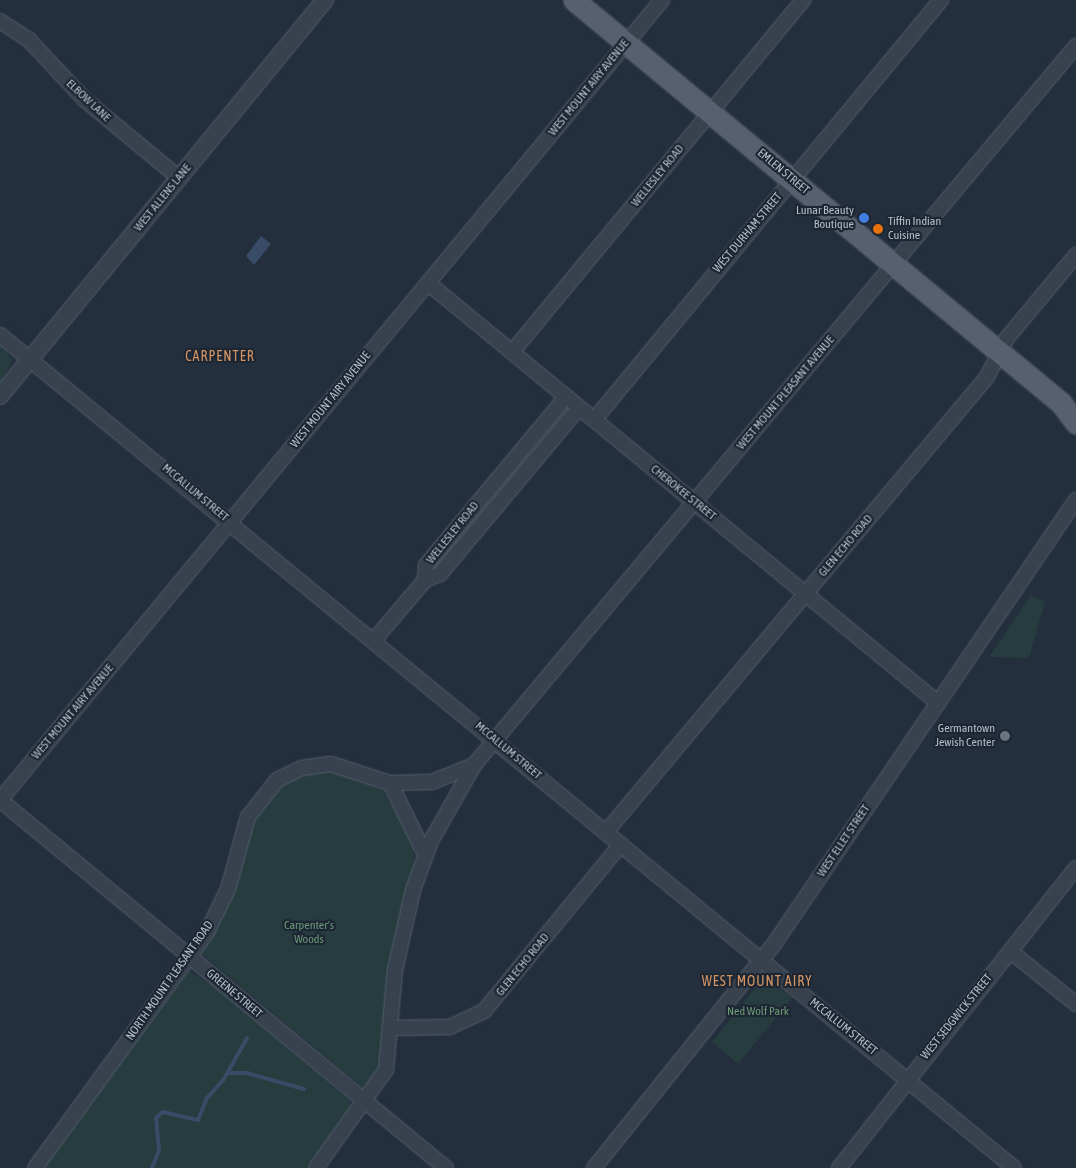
<!DOCTYPE html>
<html>
<head>
<meta charset="utf-8">
<style>
	body { margin:0 }
	#map { position:relative; width:1076px; height:1168px; overflow:hidden; background:#242f3e; font-family:"Asap Condensed",sans-serif }
	div>[style] { position:absolute }
	.green>* { inset:0; background:#263c3f }
	.water>* { inset:0; background:#394c67 }
	.stream>* { height:4px; margin:-2px; padding:0 2px; transform-origin:2px; border-radius:2px; background:#394c67 }
	.roads { filter:drop-shadow(0 0 1px #565f6c) drop-shadow(0 0 1px #565f6c) }
	.minor>* { height:14px; margin:-7px; padding:0 7px; transform-origin:7px; border-radius:7px; background:#38414e }
	.tertiary>* { height:16px; margin:-8px; padding:0 8px; transform-origin:8px; border-radius:8px; background:#38414e }
	.primary>* { height:21px; margin:-10.5px; padding:0 10.5px; transform-origin:10.5px; border-radius:10.5px; background:#56606e }
	.dots>* { width:14px; height:14px; translate:-50% -50%; box-sizing:border-box; border:2px solid #1d2633; border-radius:50% }
	span { translate:-50% -50%; white-space:nowrap; text-align:center; line-height:1.15; -webkit-text-stroke:4.5px #1d2633; paint-order:stroke }
	.street-label { font-size:12px; color:#b4bcc9 }
	.poi-label { font-size:12px; color:#b4bcc9 }
	.right { translate:-100% -50%; text-align:right }
	.left { translate:0 -50%; text-align:left }
	.park-label { font-size:12px; color:#6b9a76 }
	.neighbourhood-label { font-size:14px; color:#d59563; letter-spacing:1px }
</style>
</head>
<body>
<div id="map">
	<div class="green">
		<i style="clip-path:polygon(0 344px,12px 360px,0 384px)"></i>
		<i style="clip-path:polygon(1031px 595px,1045px 602px,1029px 658px,989px 657px)"></i>
		<i style="clip-path:polygon(333px 770px,383px 790px,414px 845px,414px 866px,389px 970px,381px 1065px,364px 1089px,201px 953px,229px 901px,252px 819px,281px 785px,306px 773px)"></i>
		<i style="clip-path:polygon(189px 971px,213px 986px,350px 1100px,350px 1108px,307px 1168px,42px 1168px)"></i>
		<i style="clip-path:polygon(764px 977px,793px 997px,738px 1064px,712px 1042px)"></i>
	</div>
	<div class="water">
		<i style="clip-path:polygon(261px 236px,271px 244px,254px 265px,246px 256px)"></i>
	</div>
	<div class="stream">
		<i style="left:227px;top:1073px;width:20px"></i>
		<i style="left:247px;top:1073px;width:59px;rotate:15.7deg"></i>
		<i style="left:152px;top:1168px;width:18px;rotate:-68deg"></i>
		<i style="left:159px;top:1151px;width:33px;rotate:-95deg"></i>
		<i style="left:156px;top:1118px;width:9px;rotate:-41deg"></i>
		<i style="left:163px;top:1112px;width:36px;rotate:13deg"></i>
		<i style="left:198px;top:1120px;width:24px;rotate:-68deg"></i>
		<i style="left:207px;top:1098px;width:25px;rotate:-48deg"></i>
		<i style="left:224px;top:1079px;width:47px;rotate:-60.7deg"></i>
	</div>
	<div class="roads">
		<div class="minor">
			<i style="left:0;top:21px;width:35px;rotate:33deg"></i>
			<i style="left:29px;top:40px;width:81px;rotate:47deg"></i>
			<i style="left:84px;top:99px;width:124px;rotate:39.7deg"></i>
			<i style="left:428px;top:283px;width:661px;rotate:39.47deg"></i>
			<i style="left:0;top:335px;width:1312px;rotate:39.4deg"></i>
			<i style="left:512px;top:352px;width:457px;rotate:-50.4deg"></i>
			<i style="left:594px;top:420px;width:545px;rotate:-50.44deg"></i>
			<i style="left:425px;top:580px;width:15px;rotate:-86deg"></i>
			<i style="left:426px;top:565px;width:219px;rotate:-50.2deg"></i>
			<i style="left:374px;top:640px;width:79px;rotate:-49.6deg"></i>
			<i style="left:425px;top:580px;width:16px;rotate:-22deg"></i>
			<i style="left:440px;top:574px;width:217px;rotate:-50.1deg"></i>
			<i style="left:390px;top:783px;width:42px;rotate:-1.4deg"></i>
			<i style="left:432px;top:782px;width:45px;rotate:-22deg"></i>
			<i style="left:474px;top:765px;width:938px;rotate:-50.06deg"></i>
			<i style="left:0;top:800px;width:1038px;rotate:-50.39deg"></i>
			<i style="left:0;top:800px;width:578px;rotate:39.53deg"></i>
			<i style="left:606px;top:832px;width:593px;rotate:-50.06deg"></i>
			<i style="left:987px;top:377px;width:44px;rotate:-62.9deg"></i>
			<i style="left:1007px;top:338px;width:108px;rotate:-50.3deg"></i>
			<i style="left:1010px;top:951px;width:85px;rotate:38.8deg"></i>
			<i style="left:392px;top:1028px;width:58px;rotate:-1deg"></i>
			<i style="left:450px;top:1027px;width:38px;rotate:-25deg"></i>
			<i style="left:484px;top:1011px;width:216px;rotate:-50.6deg"></i>
			<i style="left:35px;top:1168px;width:292px;rotate:-53.9deg"></i>
			<i style="left:207px;top:932px;width:48px;rotate:-64deg"></i>
			<i style="left:228px;top:889px;width:75px;rotate:-74.5deg"></i>
			<i style="left:248px;top:817px;width:47px;rotate:-51.9deg"></i>
			<i style="left:277px;top:780px;width:28px;rotate:-26deg"></i>
			<i style="left:302px;top:768px;width:29px;rotate:-8deg"></i>
			<i style="left:331px;top:764px;width:62px;rotate:17.9deg"></i>
			<i style="left:390px;top:783px;width:79px;rotate:63.8deg"></i>
			<i style="left:316px;top:1168px;width:120px;rotate:-54.5deg"></i>
			<i style="left:386px;top:1070px;width:100px;rotate:-84.9deg"></i>
			<i style="left:395px;top:970px;width:82px;rotate:-77.3deg"></i>
			<i style="left:413px;top:890px;width:52px;rotate:-69.8deg"></i>
			<i style="left:431px;top:841px;width:87px;rotate:-60.5deg"></i>
			<i style="left:594px;top:1168px;width:284px;rotate:-51.2deg"></i>
			<i style="left:772px;top:947px;width:541px;rotate:-55.78deg"></i>
			<i style="left:839px;top:1168px;width:382px;rotate:-51.7deg"></i>
		</div>
		<div class="tertiary">
			<i style="left:0;top:396px;width:512px;rotate:-50.62deg"></i>
		</div>
		<div class="primary">
			<i style="left:574px;top:0;width:632px;rotate:39.61deg"></i>
			<i style="left:1061px;top:403px;width:25px;rotate:53deg"></i>
		</div>
	</div>
	<div class="dots">
		<i style="left:864px;top:218px;background:#3f7fe0"></i>
		<i style="left:878px;top:229px;background:#e8710a"></i>
		<i style="left:1005px;top:736px;background:#6b7280"></i>
	</div>
	<div class="street-label">
		<span style="left:589px;top:88px;rotate:-51deg">WEST MOUNT AIRY AVENUE</span>
		<span style="left:88px;top:101px;rotate:43deg">ELBOW LANE</span>
		<span style="left:783px;top:172px;rotate:40deg">EMLEN STREET</span>
		<span style="left:658px;top:176px;rotate:-51deg">WELLESLEY ROAD</span>
		<span style="left:163px;top:198px;rotate:-51deg">WEST ALLENS LANE</span>
		<span style="left:748px;top:233px;rotate:-50deg">WEST DURHAM STREET</span>
		<span style="left:786px;top:393px;rotate:-50deg">WEST MOUNT PLEASANT AVENUE</span>
		<span style="left:331px;top:400px;rotate:-51deg">WEST MOUNT AIRY AVENUE</span>
		<span style="left:195px;top:493px;rotate:40deg">MCCALLUM STREET</span>
		<span style="left:683px;top:493px;rotate:39deg">CHEROKEE STREET</span>
		<span style="left:453px;top:533px;rotate:-51deg">WELLESLEY ROAD</span>
		<span style="left:846px;top:546px;rotate:-50deg">GLEN ECHO ROAD</span>
		<span style="left:73px;top:712px;rotate:-50deg">WEST MOUNT AIRY AVENUE</span>
		<span style="left:508px;top:751px;rotate:40deg">MCCALLUM STREET</span>
		<span style="left:844px;top:841px;rotate:-56deg">WEST ELLET STREET</span>
		<span style="left:523px;top:965px;rotate:-51deg">GLEN ECHO ROAD</span>
		<span style="left:170px;top:981px;rotate:-55deg">NORTH MOUNT PLEASANT ROAD</span>
		<span style="left:234px;top:994px;rotate:40deg">GREENE STREET</span>
		<span style="left:957px;top:1017px;rotate:-51deg">WEST SEDGWICK STREET</span>
		<span style="left:843px;top:1027px;rotate:39deg">MCCALLUM STREET</span>
	</div>
	<div class="poi-label">
		<span class="right" style="left:854px;top:218px">Lunar Beauty<br>Boutique</span>
		<span class="left" style="left:888px;top:229px">Tiffin Indian<br>Cuisine</span>
		<span class="right" style="left:995px;top:736px">Germantown<br>Jewish Center</span>
	</div>
	<div class="park-label">
		<span style="left:309px;top:933px">Carpenter's<br>Woods</span>
		<span style="left:758px;top:1012px">Ned Wolf Park</span>
	</div>
	<div class="neighbourhood-label">
		<span style="left:220px;top:356px">CARPENTER</span>
		<span style="left:757px;top:981px">WEST MOUNT AIRY</span>
	</div>
</div>
</body>
</html>
